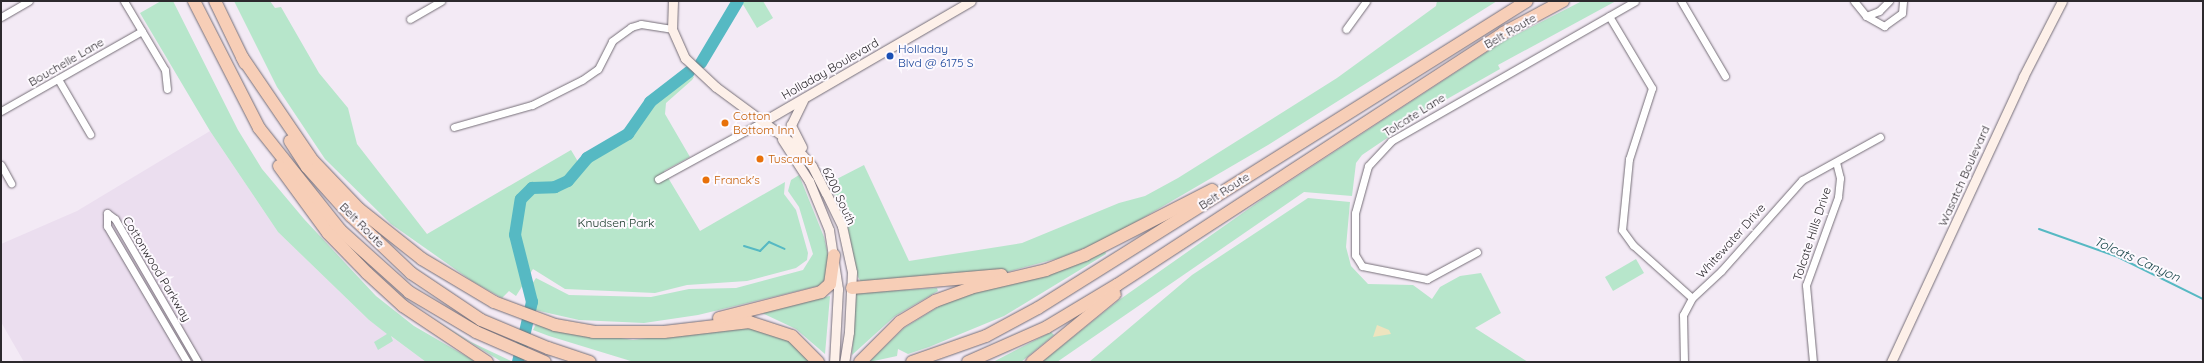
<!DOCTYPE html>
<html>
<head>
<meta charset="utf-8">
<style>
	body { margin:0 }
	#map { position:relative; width:2204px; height:363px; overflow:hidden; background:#f3eaf5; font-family:Quicksand,sans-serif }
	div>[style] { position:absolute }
	.built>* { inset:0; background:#ebdeef }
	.green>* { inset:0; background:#b7e6cb }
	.sand>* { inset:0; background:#eee4bf }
	.stream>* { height:2px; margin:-1px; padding:0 1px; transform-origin:1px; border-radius:1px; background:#56b9c3 }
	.river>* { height:12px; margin:-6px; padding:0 6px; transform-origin:6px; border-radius:6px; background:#56b9c3 }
	.roads { filter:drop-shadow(0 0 1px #756e77) drop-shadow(0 0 1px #756e77) }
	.street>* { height:7px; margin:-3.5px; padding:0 3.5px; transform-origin:3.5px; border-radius:3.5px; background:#fff }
	.secondary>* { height:9px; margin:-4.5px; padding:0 4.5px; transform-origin:4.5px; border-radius:4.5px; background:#fdf0e9 }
	.highway>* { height:12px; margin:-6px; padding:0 6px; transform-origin:6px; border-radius:6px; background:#f7ceb7 }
	.dots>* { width:11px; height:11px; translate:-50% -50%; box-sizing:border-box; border:2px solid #fdf9fe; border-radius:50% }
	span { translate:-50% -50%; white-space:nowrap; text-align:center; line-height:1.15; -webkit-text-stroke:4px #fdf9fe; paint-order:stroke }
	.street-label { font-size:12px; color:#2c292d }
	.transit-label { font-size:12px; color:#164399 }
	.left { translate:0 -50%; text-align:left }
	.food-label { font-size:12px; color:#c56008 }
	.park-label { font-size:12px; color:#113222 }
	.water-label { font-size:13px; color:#19474b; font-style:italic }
	.frame { position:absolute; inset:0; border:2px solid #2c292d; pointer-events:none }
</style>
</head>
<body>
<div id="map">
	<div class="built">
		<i style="clip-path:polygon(210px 131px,278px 232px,369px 320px,426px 362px,24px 362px,1px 322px,1px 244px,77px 211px)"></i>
	</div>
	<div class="green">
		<i style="clip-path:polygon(161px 1px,173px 1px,238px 130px,262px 169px,304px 219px,376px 296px,414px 326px,476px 362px,426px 362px,391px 336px,393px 341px,378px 350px,374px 342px,387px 334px,369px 320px,278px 232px,210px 131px,140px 13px)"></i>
		<i style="clip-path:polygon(234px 1px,270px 1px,275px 8px,281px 7px,319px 73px,348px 108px,357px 144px,427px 234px,571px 150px,580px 165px,628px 134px,650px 102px,689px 72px,694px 77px,692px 80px,666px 103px,665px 114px,690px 157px,664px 171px,700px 231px,785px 182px,784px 194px,796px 210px,808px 253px,807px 260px,796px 268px,747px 281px,687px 285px,655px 293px,565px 289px,533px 269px,516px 296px,509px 291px,502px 298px,472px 281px,391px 224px,325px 159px,277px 87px)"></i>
		<i style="clip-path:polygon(741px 1px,763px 1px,773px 18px,757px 28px)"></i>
		<i style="clip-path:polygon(1437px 1px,1497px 1px,1268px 145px,1105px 240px,1059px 258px,1007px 272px,861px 282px,858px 277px,846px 220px,829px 183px,864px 165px,909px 261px,1022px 243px,1119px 203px,1145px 196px,1178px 178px,1337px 78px,1436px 6px)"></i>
		<i style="clip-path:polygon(1582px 1px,1616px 1px,1498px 65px,1500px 69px,1433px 107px,1362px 155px,1356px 163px,1352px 196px,1304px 192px,1057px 362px,1042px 362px,1119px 300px,1264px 198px,1502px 42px)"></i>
		<i style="clip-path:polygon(799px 175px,824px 237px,829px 259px,826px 284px,698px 315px,644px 323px,579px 320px,535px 310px,530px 287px,536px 278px,569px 295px,651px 297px,689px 289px,736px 288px,803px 270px,813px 254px,799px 207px,788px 191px,791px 180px)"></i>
		<i style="clip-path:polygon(1308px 198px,1350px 202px,1346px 247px,1351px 266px,1368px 284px,1413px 285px,1432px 299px,1440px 287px,1460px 276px,1481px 273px,1501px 313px,1475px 328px,1528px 362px,1089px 362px,1192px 275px)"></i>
		<i style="clip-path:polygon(1105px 251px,1106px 254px,1004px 316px,929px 347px,908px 354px,898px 349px,897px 356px,869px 362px,904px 328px,943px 304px,971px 292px,1056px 272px)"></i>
		<i style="clip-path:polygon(1636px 259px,1644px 273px,1613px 291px,1605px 277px)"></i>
		<i style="clip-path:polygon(937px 288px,938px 291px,895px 316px,852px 355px,856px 293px)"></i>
		<i style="clip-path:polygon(830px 296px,825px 354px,796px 329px,762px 313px,765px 309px)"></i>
		<i style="clip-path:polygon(428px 316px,471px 342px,513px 362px,502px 362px)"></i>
		<i style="clip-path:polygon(536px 324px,633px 340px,742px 325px,787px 338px,814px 362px,634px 362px,549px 336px,533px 330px)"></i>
		<i style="clip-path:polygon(1051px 332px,1054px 335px,1021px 362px,993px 362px)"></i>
	</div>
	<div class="sand">
		<i style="clip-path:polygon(1377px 325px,1389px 330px,1391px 334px,1373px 337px)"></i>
	</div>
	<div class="stream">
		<i style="left:2039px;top:229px;width:84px;rotate:19.5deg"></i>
		<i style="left:2118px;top:257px;width:95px;rotate:26.3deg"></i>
		<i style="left:744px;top:246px;width:17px;rotate:17deg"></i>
		<i style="left:760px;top:251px;width:13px;rotate:-45deg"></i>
		<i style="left:769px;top:242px;width:17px;rotate:24deg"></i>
	</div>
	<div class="river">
		<i style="left:701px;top:63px;width:72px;rotate:-59.2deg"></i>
		<i style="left:518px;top:362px;width:62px;rotate:-76.9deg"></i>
		<i style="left:532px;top:302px;width:69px;rotate:-104.2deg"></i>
		<i style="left:515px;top:235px;width:36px;rotate:-81deg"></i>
		<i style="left:521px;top:199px;width:16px;rotate:-45deg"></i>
		<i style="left:532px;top:188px;width:23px;rotate:-2deg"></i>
		<i style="left:555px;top:187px;width:14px;rotate:-25deg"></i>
		<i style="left:568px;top:181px;width:30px;rotate:-50deg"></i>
		<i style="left:587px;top:158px;width:48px;rotate:-30.3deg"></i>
		<i style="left:628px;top:134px;width:39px;rotate:-55deg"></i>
		<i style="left:650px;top:102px;width:49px;rotate:-37.6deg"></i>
	</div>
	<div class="roads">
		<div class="street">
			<i style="left:124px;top:1px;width:80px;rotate:59.3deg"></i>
			<i style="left:165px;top:70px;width:19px;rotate:84deg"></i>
			<i style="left:1681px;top:1px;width:87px;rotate:59.6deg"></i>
			<i style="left:1854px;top:1px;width:19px;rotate:51deg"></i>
			<i style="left:1866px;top:16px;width:21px;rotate:29deg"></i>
			<i style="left:1884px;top:26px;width:22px;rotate:-36deg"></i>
			<i style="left:1902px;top:13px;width:12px;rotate:-85deg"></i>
			<i style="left:1609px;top:16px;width:84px;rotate:59.2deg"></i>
			<i style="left:1652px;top:88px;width:75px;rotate:107.9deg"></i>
			<i style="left:1629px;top:159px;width:71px;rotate:95.6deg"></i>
			<i style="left:1622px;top:230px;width:19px;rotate:54deg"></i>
			<i style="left:1633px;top:245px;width:79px;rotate:41.9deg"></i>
			<i style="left:1866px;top:16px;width:14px;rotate:-21deg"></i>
			<i style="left:1879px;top:11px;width:14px;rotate:-45deg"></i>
			<i style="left:1px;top:17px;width:32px;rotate:-30deg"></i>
			<i style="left:410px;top:19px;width:36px;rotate:-30deg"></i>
			<i style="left:1346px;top:29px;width:34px;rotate:-54deg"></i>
			<i style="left:58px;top:79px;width:64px;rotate:59.8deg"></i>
			<i style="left:1px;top:111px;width:162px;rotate:-29.6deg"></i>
			<i style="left:454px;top:127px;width:81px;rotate:-15.8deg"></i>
			<i style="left:532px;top:105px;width:56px;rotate:-26.6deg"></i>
			<i style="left:582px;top:80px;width:19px;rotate:-35deg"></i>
			<i style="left:598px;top:69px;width:31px;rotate:-63deg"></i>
			<i style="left:612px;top:41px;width:24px;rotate:-36deg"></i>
			<i style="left:631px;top:27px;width:10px;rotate:-17deg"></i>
			<i style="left:641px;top:24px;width:31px;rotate:9deg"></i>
			<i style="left:1px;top:165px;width:21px;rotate:61deg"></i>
			<i style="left:658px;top:179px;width:121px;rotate:-28.7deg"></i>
			<i style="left:107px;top:213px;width:10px;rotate:37deg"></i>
			<i style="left:115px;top:219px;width:165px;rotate:59.9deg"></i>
			<i style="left:107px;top:213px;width:13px;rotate:90deg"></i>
			<i style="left:107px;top:226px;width:158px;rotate:59.5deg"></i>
			<i style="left:1477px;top:252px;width:57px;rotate:151.6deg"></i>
			<i style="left:1427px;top:279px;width:66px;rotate:-168.7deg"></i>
			<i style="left:1362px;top:266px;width:13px;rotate:-122deg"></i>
			<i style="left:1355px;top:255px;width:42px;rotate:-90deg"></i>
			<i style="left:1355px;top:213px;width:49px;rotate:-74.5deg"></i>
			<i style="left:1368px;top:166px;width:34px;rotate:-47deg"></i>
			<i style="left:1391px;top:141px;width:281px;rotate:-29.8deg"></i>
			<i style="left:1684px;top:362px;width:47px;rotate:-91.2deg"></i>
			<i style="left:1683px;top:315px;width:19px;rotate:-62deg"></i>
			<i style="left:1692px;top:298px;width:40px;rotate:-43deg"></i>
			<i style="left:1721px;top:271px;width:122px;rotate:-48.3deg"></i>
			<i style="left:1802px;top:180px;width:89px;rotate:-28.9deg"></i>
			<i style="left:1813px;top:362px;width:77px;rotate:-95.2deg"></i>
			<i style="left:1806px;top:285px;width:94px;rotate:-70deg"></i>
			<i style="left:1838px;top:197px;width:19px;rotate:-84deg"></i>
			<i style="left:1840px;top:178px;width:16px;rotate:-104deg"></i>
		</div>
		<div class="secondary">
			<i style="left:673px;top:1px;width:28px;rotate:92deg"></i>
			<i style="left:672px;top:29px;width:32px;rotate:66deg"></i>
			<i style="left:685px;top:58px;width:42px;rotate:43.1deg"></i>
			<i style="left:716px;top:87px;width:94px;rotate:36.4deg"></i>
			<i style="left:792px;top:143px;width:30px;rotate:49deg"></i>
			<i style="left:812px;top:166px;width:30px;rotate:63deg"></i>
			<i style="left:826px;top:193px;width:37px;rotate:64deg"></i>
			<i style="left:842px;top:226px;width:47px;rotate:77.7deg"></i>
			<i style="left:852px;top:272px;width:60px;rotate:92.9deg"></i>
			<i style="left:849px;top:332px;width:30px;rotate:99deg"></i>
			<i style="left:764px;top:121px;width:239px;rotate:-30.1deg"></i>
			<i style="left:782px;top:139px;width:50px;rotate:57.3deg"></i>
			<i style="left:809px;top:181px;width:53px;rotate:67.8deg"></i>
			<i style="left:829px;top:230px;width:60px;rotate:81.3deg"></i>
			<i style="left:838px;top:289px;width:73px;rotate:93.1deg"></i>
			<i style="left:802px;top:147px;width:25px;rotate:-117deg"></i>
			<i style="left:791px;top:125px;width:28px;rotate:-64deg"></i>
			<i style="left:1891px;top:362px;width:314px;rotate:-65.1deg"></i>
			<i style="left:2023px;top:77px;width:85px;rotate:-62.8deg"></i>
		</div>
		<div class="highway">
			<i style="left:194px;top:1px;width:143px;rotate:62.9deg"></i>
			<i style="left:259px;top:128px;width:130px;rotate:51.5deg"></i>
			<i style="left:340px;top:230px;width:93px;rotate:41.9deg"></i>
			<i style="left:409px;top:292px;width:78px;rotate:30.8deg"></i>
			<i style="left:476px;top:332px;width:75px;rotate:23.5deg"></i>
			<i style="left:215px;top:1px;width:69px;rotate:64.2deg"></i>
			<i style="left:242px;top:57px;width:126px;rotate:55.7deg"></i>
			<i style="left:313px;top:161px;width:66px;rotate:46.2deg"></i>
			<i style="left:359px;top:209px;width:80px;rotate:38.4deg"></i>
			<i style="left:422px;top:259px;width:84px;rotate:30.8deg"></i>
			<i style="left:494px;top:302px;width:65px;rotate:20.7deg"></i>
			<i style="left:555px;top:325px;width:39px;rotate:10deg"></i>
			<i style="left:593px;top:332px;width:71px"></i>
			<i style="left:664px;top:332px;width:86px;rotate:-6.7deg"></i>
			<i style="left:749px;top:322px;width:45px;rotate:18deg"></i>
			<i style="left:792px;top:336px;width:37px;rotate:45deg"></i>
			<i style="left:290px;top:141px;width:31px;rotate:57deg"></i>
			<i style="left:307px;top:167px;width:66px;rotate:48.1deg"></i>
			<i style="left:351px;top:216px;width:83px;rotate:43.5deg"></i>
			<i style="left:411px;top:273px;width:84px;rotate:33.9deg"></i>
			<i style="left:481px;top:320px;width:73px;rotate:22.7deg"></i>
			<i style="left:548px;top:348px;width:44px;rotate:18.4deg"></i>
			<i style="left:279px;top:166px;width:83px;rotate:53.8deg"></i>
			<i style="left:328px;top:233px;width:56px;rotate:45.7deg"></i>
			<i style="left:367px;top:273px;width:49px;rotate:42.5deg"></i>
			<i style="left:403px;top:306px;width:101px;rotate:33.7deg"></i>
			<i style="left:852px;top:288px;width:150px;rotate:-5deg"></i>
			<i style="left:719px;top:318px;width:105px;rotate:-14.3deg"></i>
			<i style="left:821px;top:292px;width:12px;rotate:-42deg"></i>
			<i style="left:830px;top:284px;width:29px;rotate:-82deg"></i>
			<i style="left:860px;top:362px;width:57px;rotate:-45deg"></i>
			<i style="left:900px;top:322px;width:41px;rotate:-31deg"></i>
			<i style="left:935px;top:301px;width:37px;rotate:-20deg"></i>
			<i style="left:970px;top:288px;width:78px;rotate:-13.3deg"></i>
			<i style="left:1046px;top:270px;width:42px;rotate:-21deg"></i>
			<i style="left:1085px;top:255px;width:143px;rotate:-27.1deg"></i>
			<i style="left:912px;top:362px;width:78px;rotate:-19.4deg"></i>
			<i style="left:986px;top:336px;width:59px;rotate:-28.3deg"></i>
			<i style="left:1038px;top:308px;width:577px;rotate:-32.12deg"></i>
			<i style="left:968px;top:362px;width:86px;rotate:-23.9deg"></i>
			<i style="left:1047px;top:327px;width:82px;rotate:-31deg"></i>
			<i style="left:1117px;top:285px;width:461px;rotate:-33.1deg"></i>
			<i style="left:1503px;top:33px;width:68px;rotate:-28.1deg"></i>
			<i style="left:1032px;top:362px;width:107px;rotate:-39.3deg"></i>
		</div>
	</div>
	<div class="dots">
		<i style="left:890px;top:56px;background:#1a4fb4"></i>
		<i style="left:725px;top:123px;background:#e8710a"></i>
		<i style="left:760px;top:159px;background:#e8710a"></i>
		<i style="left:706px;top:180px;background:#e8710a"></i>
	</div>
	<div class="street-label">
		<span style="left:1510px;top:31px;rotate:-30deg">Belt Route</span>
		<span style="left:66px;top:62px;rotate:-30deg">Bouchelle Lane</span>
		<span style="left:830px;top:69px;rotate:-30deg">Holladay Boulevard</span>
		<span style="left:1414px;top:115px;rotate:-32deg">Tolcate Lane</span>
		<span style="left:1964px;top:176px;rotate:-66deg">Wasatch Boulevard</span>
		<span style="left:1224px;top:191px;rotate:-33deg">Belt Route</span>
		<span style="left:839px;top:196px;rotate:65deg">6200 South</span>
		<span style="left:362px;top:225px;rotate:45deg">Belt Route</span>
		<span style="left:1812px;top:234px;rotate:-72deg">Tolcate Hills Drive</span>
		<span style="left:1731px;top:241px;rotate:-48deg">Whitewater Drive</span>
		<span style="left:157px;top:269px;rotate:59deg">Cottonwood Parkway</span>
	</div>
	<div class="transit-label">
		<span class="left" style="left:898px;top:56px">Holladay<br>Blvd @ 6175 S</span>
	</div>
	<div class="food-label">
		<span class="left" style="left:733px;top:123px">Cotton<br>Bottom Inn</span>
		<span class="left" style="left:768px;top:159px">Tuscany</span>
		<span class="left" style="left:714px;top:180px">Franck's</span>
	</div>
	<div class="park-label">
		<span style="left:616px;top:223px">Knudsen Park</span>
	</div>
	<div class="water-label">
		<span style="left:2137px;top:259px;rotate:24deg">Tolcats Canyon</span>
	</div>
	<div class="frame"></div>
</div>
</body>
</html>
